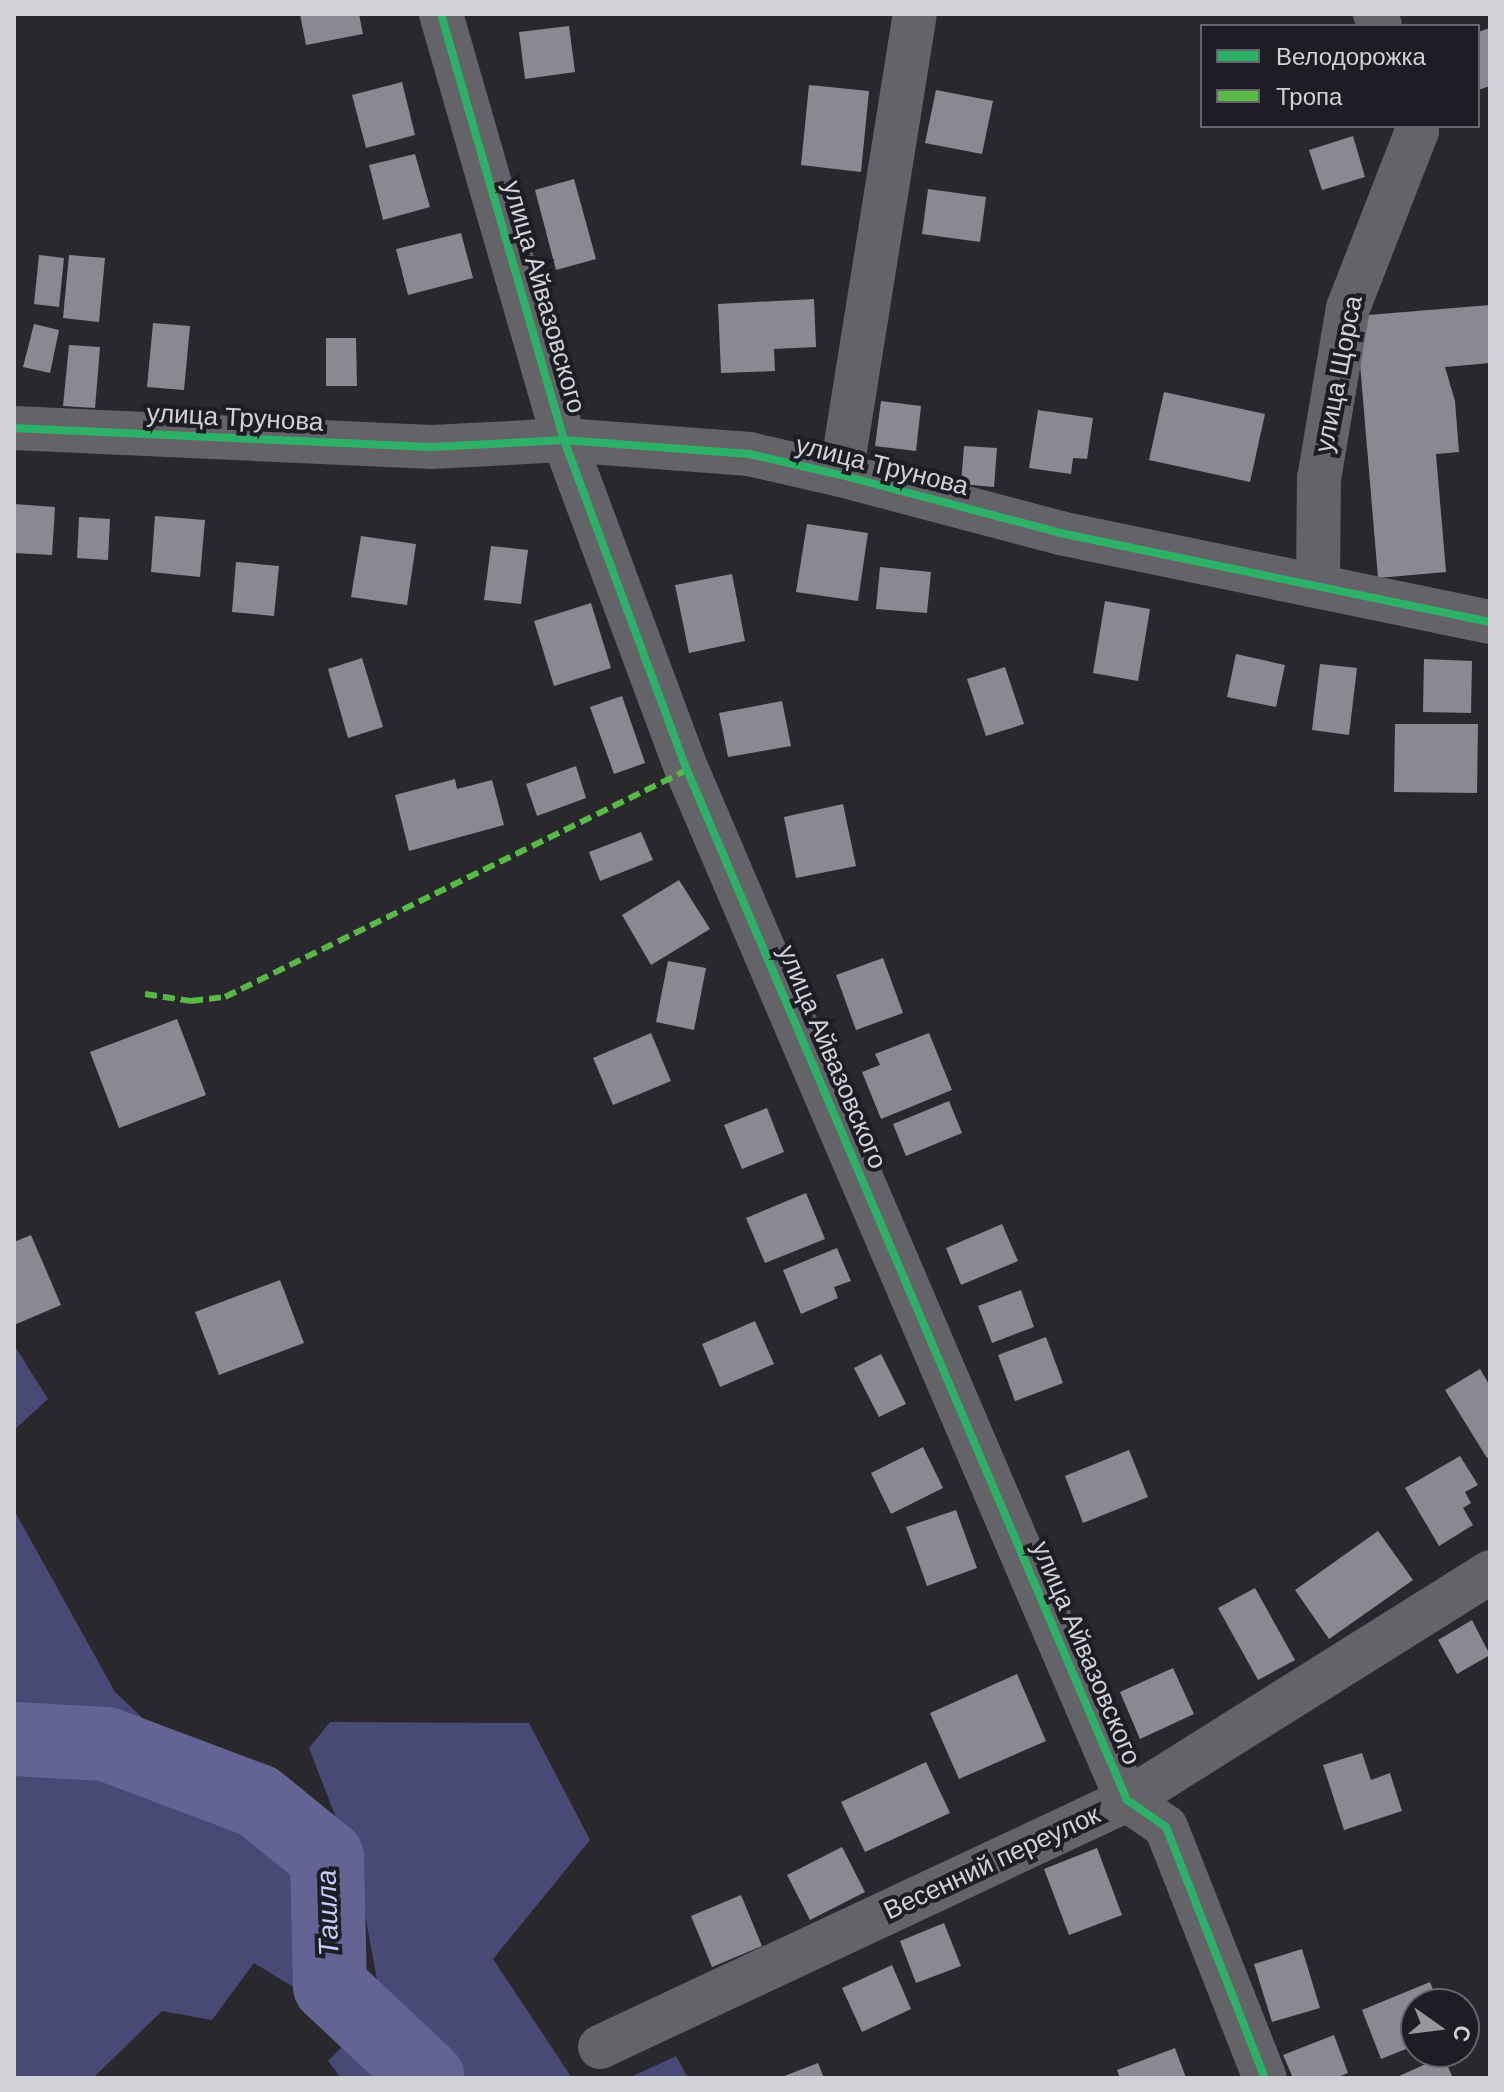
<!DOCTYPE html>
<html>
<head>
<meta charset="utf-8">
<style>
	body { margin:0 }
	#map { position:relative; width:1504px; height:2092px; overflow:hidden; background:#28282d; font-family:"DM Sans",sans-serif }
	div>[style] { position:absolute }
	.forest>* { inset:0; background:#494975 }
	.river>* { height:74px; margin:-37px; padding:0 37px; transform-origin:37px; border-radius:37px; background:#636494 }
	.building>* { inset:0; background:#898994 }
	.minor>* { height:44px; margin:-22px; padding:0 22px; transform-origin:22px; border-radius:22px; background:#646468 }
	.quiet>* { height:6px; margin-top:-3px; transform-origin:0; background:repeating-linear-gradient(90deg,#58b947 0 12px,transparent 0 18px) }
	.cycleway>* { height:8px; margin:-4px; padding:0 4px; transform-origin:4px; border-radius:4px; background:#2db169 }
	span { translate:-50% -50%; white-space:nowrap; text-align:center; line-height:1.15; -webkit-text-stroke:8px #1c1d25; paint-order:stroke }
	.street-label { font-size:26px; color:#d1d2d7 }
	.water-label { font-size:28px; color:#c8cafa; font-style:italic }
	.frame { position:absolute; inset:0; border:16px solid #d1d2d7; pointer-events:none }
	.legend { position:absolute; left:1200px; top:24px; width:280px; height:104px; box-sizing:border-box; background:#1c1d25; border:2px solid #64656c; margin:0; padding:10px 14px; list-style:none; font-size:24px; color:#d1d2d7 }
	.legend li { display:flex; align-items:center; gap:16px; height:40px }
	.legend b { width:40px; border:2px solid #64656c }
	.north { position:absolute; left:1400px; top:1988px; width:80px; height:80px; box-sizing:border-box; background:#1c1d25; border:2px solid #64656c; border-radius:50%; rotate:104deg; font-size:22px; font-weight:700; line-height:32px; text-align:center; color:#d1d2d7 }
	.north::after { content:''; display:block; margin:auto; width:28px; height:36px; background:#96969c; clip-path:polygon(50% 0,100% 100%,50% 72%,0 100%) }
</style>
</head>
<body>
<div id="map">
	<div class="forest">
		<i style="clip-path:polygon(14px 1345px,48px 1399px,14px 1430px)"></i>
		<i style="clip-path:polygon(14px 1510px,115px 1692px,312px 1877px,317px 1931px,300px 1991px,254px 1963px,212px 2020px,162px 2011px,93px 2078px,14px 2078px)"></i>
		<i style="clip-path:polygon(330px 1722px,529px 1723px,590px 1840px,493px 1959px,572px 2078px,341px 2078px,328px 2061px,382px 2006px,357px 1872px,309px 1748px)"></i>
		<i style="clip-path:polygon(676px 2056px,688px 2078px,629px 2078px)"></i>
	</div>
	<div class="river">
		<i style="left:14px;top:1739px;width:92px;rotate:3.1deg"></i>
		<i style="left:106px;top:1744px;width:162px;rotate:20.6deg"></i>
		<i style="left:258px;top:1801px;width:89px;rotate:39.1deg"></i>
		<i style="left:327px;top:1857px;width:129px;rotate:88.7deg"></i>
		<i style="left:330px;top:1986px;width:134px;rotate:43.2deg"></i>
	</div>
	<div class="building">
		<i style="clip-path:polygon(300px 14px,359px 14px,363px 34px,306px 45px)"></i>
		<i style="clip-path:polygon(569px 26px,575px 72px,525px 79px,519px 32px)"></i>
		<i style="clip-path:polygon(1490px 28px,1490px 86px,1478px 90px,1478px 32px)"></i>
		<i style="clip-path:polygon(402px 82px,415px 135px,366px 148px,352px 95px)"></i>
		<i style="clip-path:polygon(809px 85px,869px 91px,861px 172px,801px 165px)"></i>
		<i style="clip-path:polygon(936px 90px,993px 101px,982px 154px,925px 143px)"></i>
		<i style="clip-path:polygon(1353px 136px,1365px 177px,1322px 190px,1309px 150px)"></i>
		<i style="clip-path:polygon(415px 154px,430px 207px,383px 220px,369px 165px)"></i>
		<i style="clip-path:polygon(574px 179px,596px 259px,556px 270px,535px 190px)"></i>
		<i style="clip-path:polygon(928px 189px,986px 197px,980px 242px,922px 234px)"></i>
		<i style="clip-path:polygon(461px 233px,473px 278px,408px 295px,396px 249px)"></i>
		<i style="clip-path:polygon(39px 255px,64px 258px,59px 307px,34px 304px)"></i>
		<i style="clip-path:polygon(69px 255px,105px 258px,99px 322px,63px 318px)"></i>
		<i style="clip-path:polygon(814px 299px,816px 347px,774px 349px,775px 371px,721px 373px,718px 304px)"></i>
		<i style="clip-path:polygon(1490px 305px,1490px 363px,1445px 367px,1455px 401px,1459px 452px,1436px 454px,1446px 572px,1378px 578px,1356px 316px)"></i>
		<i style="clip-path:polygon(153px 323px,190px 326px,184px 390px,147px 387px)"></i>
		<i style="clip-path:polygon(34px 324px,59px 330px,50px 373px,23px 367px)"></i>
		<i style="clip-path:polygon(326px 338px,356px 338px,357px 386px,326px 386px)"></i>
		<i style="clip-path:polygon(69px 345px,100px 347px,95px 408px,63px 406px)"></i>
		<i style="clip-path:polygon(1164px 392px,1265px 414px,1250px 482px,1149px 460px)"></i>
		<i style="clip-path:polygon(881px 401px,921px 406px,916px 451px,875px 446px)"></i>
		<i style="clip-path:polygon(1038px 410px,1093px 418px,1087px 459px,1073px 458px,1071px 474px,1029px 468px)"></i>
		<i style="clip-path:polygon(964px 446px,997px 448px,994px 487px,961px 484px)"></i>
		<i style="clip-path:polygon(14px 504px,55px 507px,52px 555px,14px 553px)"></i>
		<i style="clip-path:polygon(155px 516px,205px 520px,200px 577px,151px 572px)"></i>
		<i style="clip-path:polygon(79px 517px,110px 519px,108px 560px,77px 558px)"></i>
		<i style="clip-path:polygon(807px 524px,868px 533px,858px 601px,796px 592px)"></i>
		<i style="clip-path:polygon(361px 536px,416px 544px,407px 605px,351px 597px)"></i>
		<i style="clip-path:polygon(491px 546px,528px 550px,521px 604px,484px 600px)"></i>
		<i style="clip-path:polygon(236px 562px,279px 566px,274px 616px,232px 612px)"></i>
		<i style="clip-path:polygon(880px 567px,931px 572px,927px 613px,876px 609px)"></i>
		<i style="clip-path:polygon(732px 574px,745px 641px,689px 653px,675px 585px)"></i>
		<i style="clip-path:polygon(1105px 601px,1150px 609px,1138px 681px,1093px 673px)"></i>
		<i style="clip-path:polygon(591px 603px,611px 668px,554px 686px,534px 621px)"></i>
		<i style="clip-path:polygon(1236px 654px,1285px 665px,1276px 707px,1227px 697px)"></i>
		<i style="clip-path:polygon(362px 658px,383px 727px,348px 738px,328px 669px)"></i>
		<i style="clip-path:polygon(1424px 659px,1472px 661px,1471px 713px,1423px 712px)"></i>
		<i style="clip-path:polygon(1320px 664px,1357px 668px,1349px 735px,1312px 730px)"></i>
		<i style="clip-path:polygon(1005px 667px,1024px 724px,986px 736px,967px 679px)"></i>
		<i style="clip-path:polygon(622px 696px,645px 763px,614px 774px,590px 707px)"></i>
		<i style="clip-path:polygon(782px 701px,791px 746px,728px 757px,719px 713px)"></i>
		<i style="clip-path:polygon(1395px 724px,1478px 724px,1477px 793px,1394px 792px)"></i>
		<i style="clip-path:polygon(576px 766px,586px 798px,537px 816px,526px 784px)"></i>
		<i style="clip-path:polygon(455px 779px,457px 789px,492px 780px,504px 825px,409px 851px,395px 795px)"></i>
		<i style="clip-path:polygon(843px 804px,856px 866px,796px 878px,784px 817px)"></i>
		<i style="clip-path:polygon(641px 832px,653px 860px,600px 881px,589px 852px)"></i>
		<i style="clip-path:polygon(679px 880px,710px 929px,651px 965px,622px 915px)"></i>
		<i style="clip-path:polygon(883px 958px,903px 1013px,856px 1030px,836px 975px)"></i>
		<i style="clip-path:polygon(668px 961px,706px 968px,694px 1030px,656px 1022px)"></i>
		<i style="clip-path:polygon(177px 1019px,206px 1095px,119px 1128px,90px 1052px)"></i>
		<i style="clip-path:polygon(651px 1033px,671px 1081px,613px 1105px,593px 1058px)"></i>
		<i style="clip-path:polygon(929px 1033px,952px 1090px,881px 1119px,862px 1072px,880px 1065px,875px 1054px)"></i>
		<i style="clip-path:polygon(949px 1101px,962px 1133px,906px 1156px,893px 1124px)"></i>
		<i style="clip-path:polygon(767px 1108px,784px 1152px,742px 1169px,724px 1125px)"></i>
		<i style="clip-path:polygon(806px 1193px,825px 1239px,765px 1263px,746px 1218px)"></i>
		<i style="clip-path:polygon(1002px 1224px,1018px 1261px,961px 1285px,946px 1248px)"></i>
		<i style="clip-path:polygon(31px 1235px,61px 1305px,14px 1325px,14px 1242px)"></i>
		<i style="clip-path:polygon(837px 1248px,851px 1281px,834px 1287px,838px 1298px,801px 1314px,783px 1270px)"></i>
		<i style="clip-path:polygon(280px 1280px,304px 1343px,219px 1375px,195px 1312px)"></i>
		<i style="clip-path:polygon(1021px 1290px,1034px 1327px,992px 1343px,978px 1306px)"></i>
		<i style="clip-path:polygon(755px 1321px,774px 1364px,720px 1387px,702px 1344px)"></i>
		<i style="clip-path:polygon(1046px 1337px,1063px 1383px,1015px 1401px,998px 1355px)"></i>
		<i style="clip-path:polygon(881px 1354px,906px 1404px,879px 1417px,854px 1368px)"></i>
		<i style="clip-path:polygon(1480px 1369px,1490px 1386px,1490px 1456px,1487px 1458px,1445px 1390px)"></i>
		<i style="clip-path:polygon(923px 1447px,943px 1488px,891px 1514px,871px 1473px)"></i>
		<i style="clip-path:polygon(1129px 1450px,1148px 1497px,1083px 1523px,1065px 1476px)"></i>
		<i style="clip-path:polygon(1460px 1456px,1478px 1485px,1465px 1492px,1471px 1503px,1463px 1508px,1473px 1525px,1439px 1546px,1405px 1488px)"></i>
		<i style="clip-path:polygon(956px 1510px,977px 1568px,927px 1586px,906px 1527px)"></i>
		<i style="clip-path:polygon(1378px 1531px,1413px 1580px,1329px 1639px,1295px 1590px)"></i>
		<i style="clip-path:polygon(1255px 1588px,1295px 1660px,1258px 1680px,1218px 1608px)"></i>
		<i style="clip-path:polygon(1472px 1620px,1490px 1655px,1457px 1674px,1438px 1640px)"></i>
		<i style="clip-path:polygon(1173px 1668px,1194px 1714px,1140px 1739px,1120px 1692px)"></i>
		<i style="clip-path:polygon(1017px 1674px,1046px 1741px,959px 1779px,930px 1713px)"></i>
		<i style="clip-path:polygon(1362px 1753px,1371px 1780px,1390px 1773px,1402px 1811px,1344px 1830px,1323px 1765px)"></i>
		<i style="clip-path:polygon(926px 1762px,950px 1813px,865px 1852px,841px 1802px)"></i>
		<i style="clip-path:polygon(842px 1847px,865px 1892px,810px 1920px,787px 1875px)"></i>
		<i style="clip-path:polygon(1097px 1848px,1122px 1915px,1069px 1935px,1044px 1869px)"></i>
		<i style="clip-path:polygon(741px 1895px,762px 1946px,712px 1967px,691px 1916px)"></i>
		<i style="clip-path:polygon(944px 1923px,961px 1966px,916px 1983px,900px 1941px)"></i>
		<i style="clip-path:polygon(1302px 1949px,1320px 2008px,1272px 2022px,1254px 1964px)"></i>
		<i style="clip-path:polygon(892px 1965px,911px 2009px,862px 2032px,842px 1988px)"></i>
		<i style="clip-path:polygon(1430px 1982px,1439px 2004px,1416px 2004px,1416px 2045px,1381px 2059px,1362px 2010px)"></i>
		<i style="clip-path:polygon(1334px 2035px,1348px 2073px,1336px 2078px,1293px 2078px,1283px 2055px)"></i>
		<i style="clip-path:polygon(1175px 2048px,1186px 2078px,1120px 2078px,1117px 2070px)"></i>
		<i style="clip-path:polygon(1443px 2056px,1453px 2078px,1395px 2078px)"></i>
		<i style="clip-path:polygon(818px 2063px,824px 2078px,779px 2078px)"></i>
	</div>
	<div class="minor">
		<i style="left:441px;top:14px;width:443px;rotate:73.9deg"></i>
		<i style="left:564px;top:440px;width:352px;rotate:69.6deg"></i>
		<i style="left:687px;top:770px;width:1120px;rotate:66.87deg"></i>
		<i style="left:1127px;top:1800px;width:47px;rotate:34.7deg"></i>
		<i style="left:1166px;top:1827px;width:270px;rotate:68.5deg"></i>
		<i style="left:1375px;top:14px;width:13px;rotate:67deg"></i>
		<i style="left:14px;top:428px;width:418px;rotate:2.6deg"></i>
		<i style="left:432px;top:447px;width:132px;rotate:-3deg"></i>
		<i style="left:564px;top:440px;width:186px;rotate:4.3deg"></i>
		<i style="left:749px;top:454px;width:94px;rotate:12.9deg"></i>
		<i style="left:841px;top:475px;width:227px;rotate:14.8deg"></i>
		<i style="left:1060px;top:533px;width:439px;rotate:11.7deg"></i>
		<i style="left:841px;top:475px;width:467px;rotate:-80.9deg"></i>
		<i style="left:1318px;top:585px;width:106px;rotate:-89.5deg"></i>
		<i style="left:1319px;top:479px;width:173px;rotate:-80.4deg"></i>
		<i style="left:1348px;top:308px;width:190px;rotate:-68.7deg"></i>
		<i style="left:1417px;top:131px;width:5px;rotate:-101deg"></i>
		<i style="left:600px;top:2047px;width:582px;rotate:-25.11deg"></i>
		<i style="left:1127px;top:1800px;width:429px;rotate:-32.1deg"></i>
	</div>
	<div class="quiet">
		<i style="left:145px;top:994px;width:47px;rotate:8.7deg"></i>
		<i style="left:191px;top:1001px;width:34px;rotate:-7deg"></i>
		<i style="left:225px;top:997px;width:515px;rotate:-26.17deg"></i>
	</div>
	<div class="cycleway">
		<i style="left:441px;top:14px;width:443px;rotate:73.9deg"></i>
		<i style="left:564px;top:440px;width:352px;rotate:69.6deg"></i>
		<i style="left:687px;top:770px;width:1120px;rotate:66.87deg"></i>
		<i style="left:1127px;top:1800px;width:47px;rotate:34.7deg"></i>
		<i style="left:1166px;top:1827px;width:270px;rotate:68.5deg"></i>
		<i style="left:14px;top:428px;width:418px;rotate:2.6deg"></i>
		<i style="left:432px;top:447px;width:132px;rotate:-3deg"></i>
		<i style="left:564px;top:440px;width:186px;rotate:4.3deg"></i>
		<i style="left:749px;top:454px;width:94px;rotate:12.9deg"></i>
		<i style="left:841px;top:475px;width:227px;rotate:14.8deg"></i>
		<i style="left:1060px;top:533px;width:439px;rotate:11.7deg"></i>
	</div>
	<div class="street-label">
		<span style="left:544px;top:297px;rotate:74deg">улица Айвазовского</span>
		<span style="left:1339px;top:374px;rotate:-79deg">улица Щорса</span>
		<span style="left:235px;top:418px;rotate:3deg">улица Трунова</span>
		<span style="left:882px;top:466px;rotate:14deg">улица Трунова</span>
		<span style="left:832px;top:1057px;rotate:67deg">улица Айвазовского</span>
		<span style="left:1086px;top:1653px;rotate:67deg">улица Айвазовского</span>
		<span style="left:992px;top:1863px;rotate:-25deg">Весенний переулок</span>
	</div>
	<div class="water-label">
		<span style="left:328px;top:1913px;rotate:-92deg">Ташла</span>
	</div>
	<div class="frame"></div>
	<ul class="legend">
	<li><b style="height:10px;background:#2db169"></b>Велодорожка</li>
	<li><b style="height:10px;background:#58b947"></b>Тропа</li>
	</ul>
	<div class="north">С</div>
</div>
</body>
</html>
